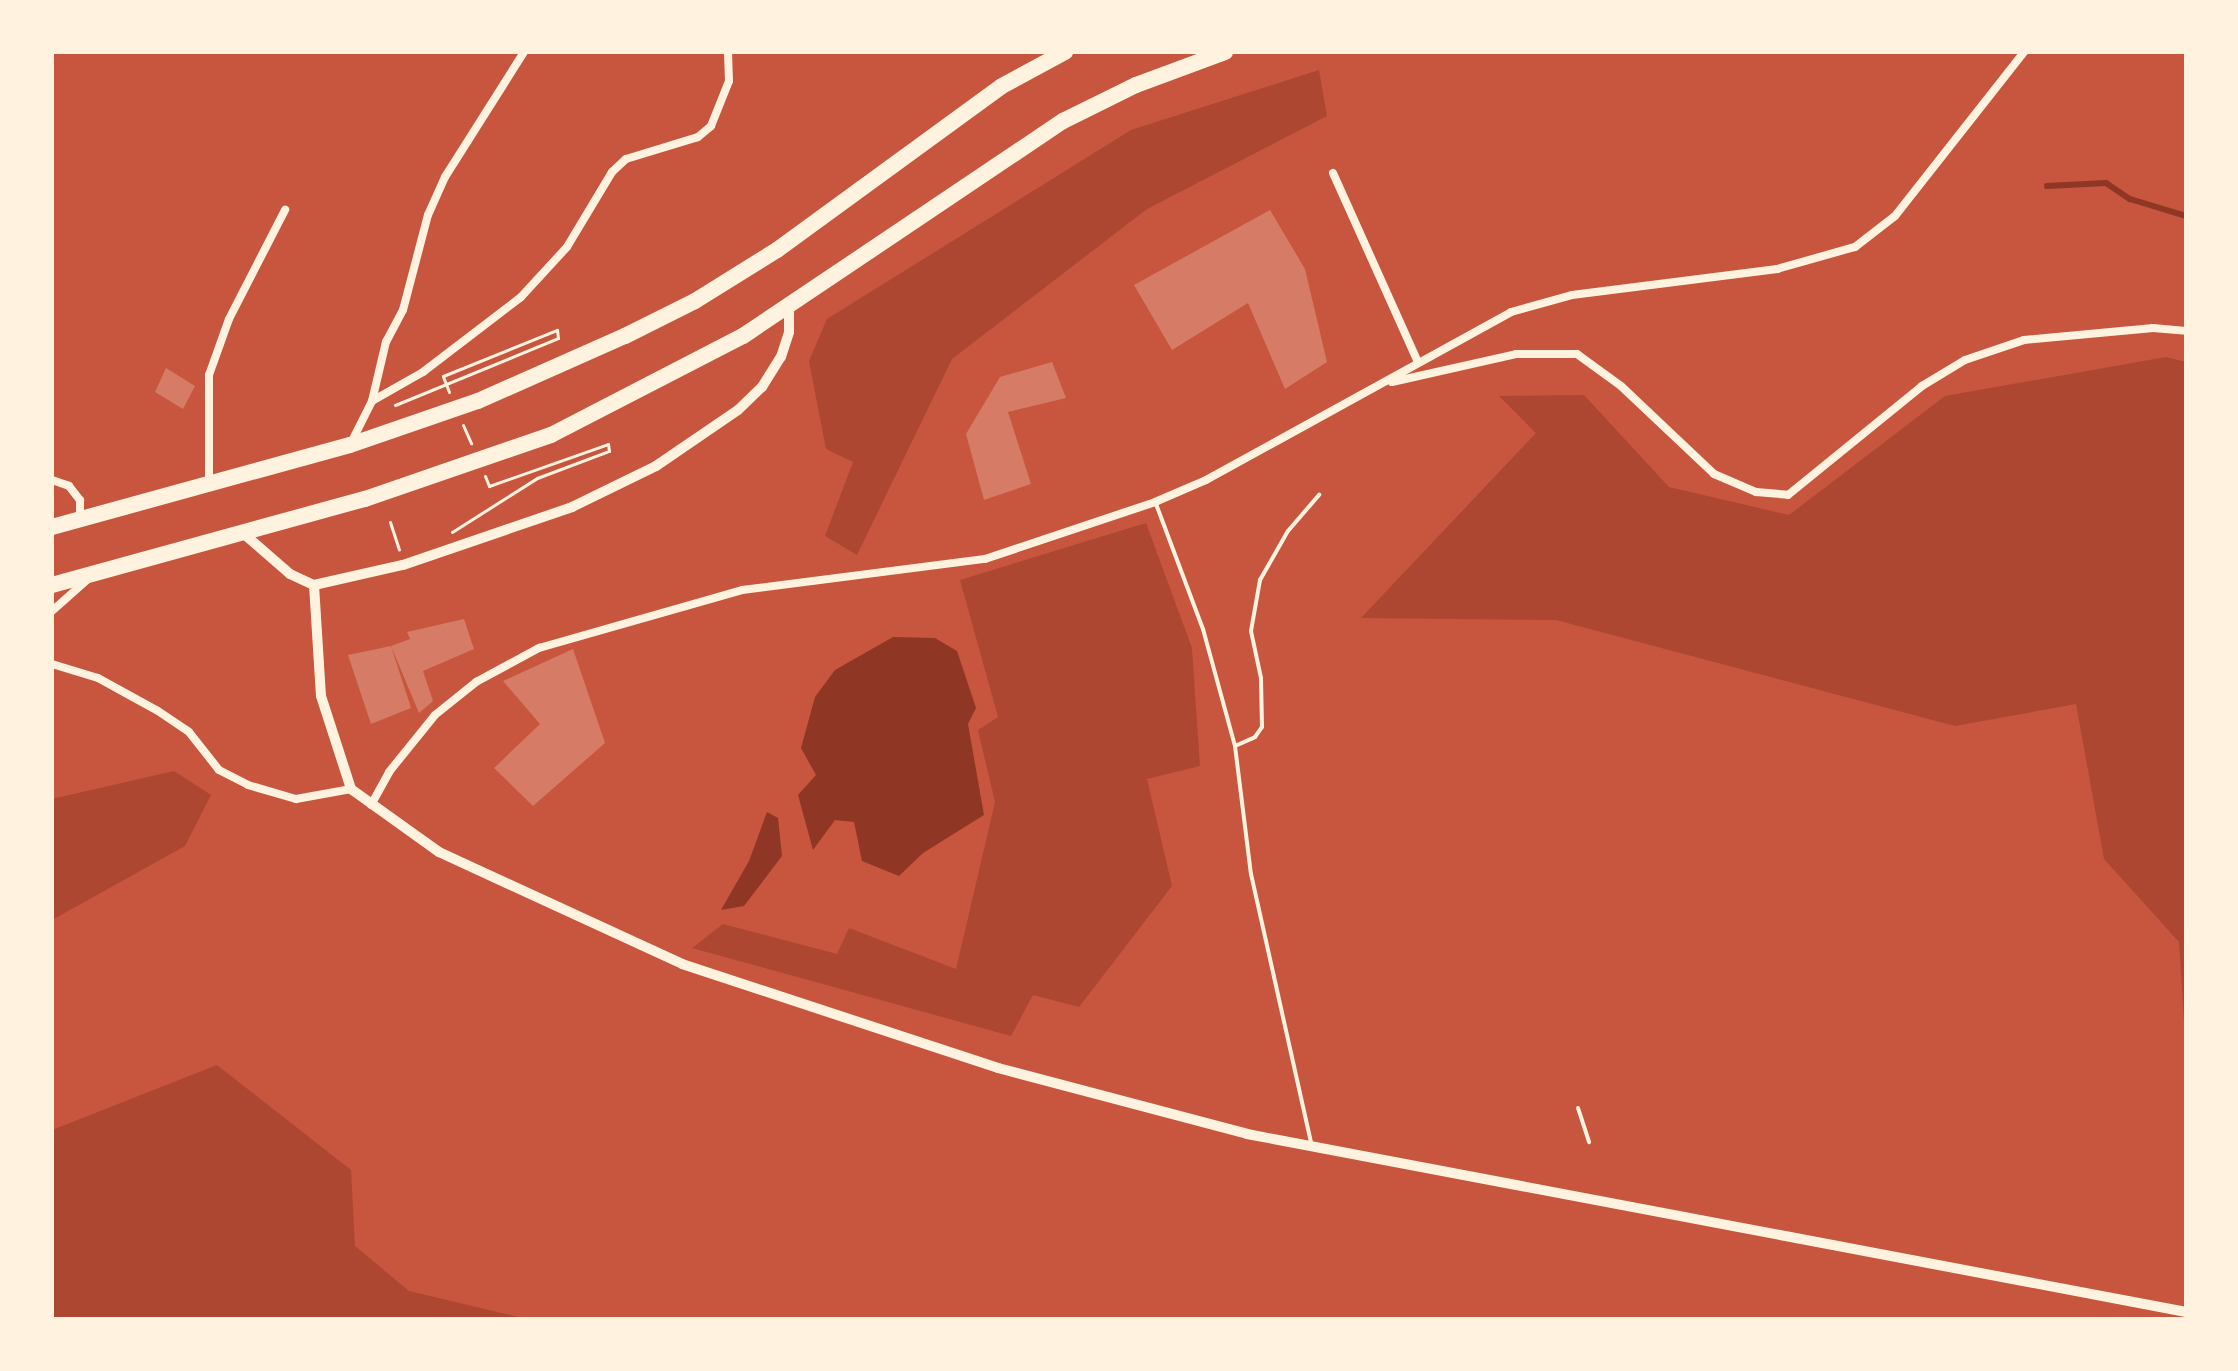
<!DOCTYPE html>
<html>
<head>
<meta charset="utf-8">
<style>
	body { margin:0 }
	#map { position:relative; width:2238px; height:1371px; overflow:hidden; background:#c8553d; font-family:"Sofia Sans Condensed",sans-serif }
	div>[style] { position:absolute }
	.green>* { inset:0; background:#ae4732 }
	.water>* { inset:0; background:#8f3625 }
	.stream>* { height:6px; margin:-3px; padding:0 3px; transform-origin:3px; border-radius:3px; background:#8f3625 }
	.building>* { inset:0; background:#d67c66 }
	.path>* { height:3px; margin:-1.5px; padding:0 1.5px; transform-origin:1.5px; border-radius:1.5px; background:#fff3e0 }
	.service>* { height:4px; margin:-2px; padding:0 2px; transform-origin:2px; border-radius:2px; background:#fff3e0 }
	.minor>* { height:8px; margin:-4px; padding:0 4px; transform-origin:4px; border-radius:4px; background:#fff3e0 }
	.tertiary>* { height:10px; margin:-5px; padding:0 5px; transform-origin:5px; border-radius:5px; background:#fff3e0 }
	.motorway>* { height:16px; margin:-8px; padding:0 8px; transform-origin:8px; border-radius:8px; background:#fff3e0 }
	span { translate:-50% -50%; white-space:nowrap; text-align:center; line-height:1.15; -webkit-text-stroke:7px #fff3e0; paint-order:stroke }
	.frame { position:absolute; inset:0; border:54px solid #fff3e0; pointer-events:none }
</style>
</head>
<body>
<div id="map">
	<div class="green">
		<i style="clip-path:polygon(1319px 70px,1327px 116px,1147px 209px,952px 359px,857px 555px,825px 536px,853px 462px,826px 449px,809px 361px,827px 319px,1131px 130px)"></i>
		<i style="clip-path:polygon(2166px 357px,2186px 362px,2186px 1055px,2179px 942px,2104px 859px,2076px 704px,1955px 726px,1556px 620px,1361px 618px,1536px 433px,1499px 396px,1584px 395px,1669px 487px,1789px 515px,1945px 396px)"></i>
		<i style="clip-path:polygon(1146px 523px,1192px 648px,1200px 766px,1147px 779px,1172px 886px,1079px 1007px,1033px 995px,1011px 1036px,692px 948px,723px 924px,837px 954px,849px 928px,956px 969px,995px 802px,978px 730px,998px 717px,960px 580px)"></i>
		<i style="clip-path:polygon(174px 771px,211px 795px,185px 846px,52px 920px,52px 799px)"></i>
		<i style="clip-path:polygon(217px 1065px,351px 1170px,355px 1246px,409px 1291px,527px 1319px,52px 1319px,52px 1130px)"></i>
	</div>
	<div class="water">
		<i style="clip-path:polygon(893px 637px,935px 638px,957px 651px,976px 708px,968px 724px,984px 815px,923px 853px,899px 876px,862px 861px,854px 822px,835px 820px,813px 850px,798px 795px,816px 775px,801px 748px,815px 697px,835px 670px)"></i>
		<i style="clip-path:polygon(767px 812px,778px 818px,782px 856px,744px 906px,721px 910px,749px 861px)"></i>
	</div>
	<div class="stream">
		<i style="left:2047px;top:186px;width:59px;rotate:-2.9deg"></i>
		<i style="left:2106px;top:183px;width:29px;rotate:34deg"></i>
		<i style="left:2130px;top:199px;width:59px;rotate:16.9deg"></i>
	</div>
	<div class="building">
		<i style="clip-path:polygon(1270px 210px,1305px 269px,1327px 362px,1285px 389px,1248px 303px,1172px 350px,1134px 285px)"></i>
		<i style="clip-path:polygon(1052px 362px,1066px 398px,1008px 412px,1031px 484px,984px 500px,966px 434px,1000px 377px)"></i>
		<i style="clip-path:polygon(166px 368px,195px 386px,183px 409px,155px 392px)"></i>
		<i style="clip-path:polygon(464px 619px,474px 649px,423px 671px,433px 701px,419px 713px,391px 646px,410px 639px,407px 632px)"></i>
		<i style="clip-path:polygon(391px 646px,411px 708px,371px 724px,348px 655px)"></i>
		<i style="clip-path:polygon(573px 649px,605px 743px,533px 806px,494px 768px,540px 724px,503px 681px)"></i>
	</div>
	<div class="path">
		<i style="left:449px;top:392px;width:17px;rotate:-111deg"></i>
		<i style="left:443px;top:376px;width:123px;rotate:-22deg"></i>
		<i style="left:395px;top:405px;width:176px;rotate:-22.3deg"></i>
		<i style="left:558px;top:338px;width:8px;rotate:-97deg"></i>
		<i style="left:463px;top:425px;width:20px;rotate:66deg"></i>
		<i style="left:485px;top:476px;width:11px;rotate:68deg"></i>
		<i style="left:489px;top:486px;width:126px;rotate:-19.4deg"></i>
		<i style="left:390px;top:522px;width:29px;rotate:72deg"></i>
		<i style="left:452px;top:532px;width:101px;rotate:-32.4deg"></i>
		<i style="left:537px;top:478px;width:77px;rotate:-20.6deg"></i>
		<i style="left:609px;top:451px;width:7px;rotate:-98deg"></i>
	</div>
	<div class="service">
		<i style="left:1156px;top:504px;width:134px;rotate:69.4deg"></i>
		<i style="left:1203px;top:629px;width:121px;rotate:74.7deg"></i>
		<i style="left:1235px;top:746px;width:129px;rotate:82.9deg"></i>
		<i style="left:1251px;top:874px;width:279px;rotate:77.4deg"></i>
		<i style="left:1235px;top:746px;width:22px;rotate:-24deg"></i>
		<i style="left:1255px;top:737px;width:12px;rotate:-55deg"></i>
		<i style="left:1262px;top:727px;width:49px;rotate:-91.2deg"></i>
		<i style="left:1261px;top:678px;width:48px;rotate:-102deg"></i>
		<i style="left:1251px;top:631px;width:52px;rotate:-80deg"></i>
		<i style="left:1260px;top:580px;width:56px;rotate:-60.3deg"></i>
		<i style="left:1288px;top:531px;width:48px;rotate:-49.3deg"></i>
		<i style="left:1578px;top:1108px;width:36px;rotate:72deg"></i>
	</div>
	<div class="minor">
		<i style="left:1333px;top:173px;width:207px;rotate:65.8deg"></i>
		<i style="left:1392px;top:382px;width:127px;rotate:-12.7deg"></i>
		<i style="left:1516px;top:354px;width:61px"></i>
		<i style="left:1577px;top:354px;width:54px;rotate:36deg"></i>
		<i style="left:1621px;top:386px;width:128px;rotate:43.4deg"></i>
		<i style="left:1714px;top:474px;width:46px;rotate:23.2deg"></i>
		<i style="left:1756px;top:492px;width:32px;rotate:5deg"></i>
		<i style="left:1788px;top:495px;width:173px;rotate:-39.1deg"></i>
		<i style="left:1922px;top:386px;width:50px;rotate:-31.2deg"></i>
		<i style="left:1965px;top:360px;width:62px;rotate:-18.7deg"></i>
		<i style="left:2024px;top:340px;width:130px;rotate:-5.3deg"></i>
		<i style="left:2153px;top:328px;width:33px;rotate:5deg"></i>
		<i style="left:372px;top:401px;width:59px;rotate:-29.6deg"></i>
		<i style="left:423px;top:372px;width:123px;rotate:-37.4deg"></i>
		<i style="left:521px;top:297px;width:68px;rotate:-47.4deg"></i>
		<i style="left:567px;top:247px;width:87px;rotate:-59deg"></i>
		<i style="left:612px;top:172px;width:19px;rotate:-43deg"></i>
		<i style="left:626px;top:159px;width:75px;rotate:-17deg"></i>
		<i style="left:698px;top:137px;width:17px;rotate:-40deg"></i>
		<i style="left:711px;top:126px;width:48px;rotate:-68.2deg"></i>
		<i style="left:729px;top:81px;width:29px;rotate:-92deg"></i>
		<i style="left:350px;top:445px;width:49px;rotate:-63.4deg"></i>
		<i style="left:372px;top:401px;width:61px;rotate:-76.7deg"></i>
		<i style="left:386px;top:342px;width:36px;rotate:-62deg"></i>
		<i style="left:403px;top:310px;width:98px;rotate:-75.3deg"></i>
		<i style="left:428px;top:215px;width:42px;rotate:-65.9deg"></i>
		<i style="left:445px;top:177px;width:148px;rotate:-57.7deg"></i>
		<i style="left:52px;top:480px;width:18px;rotate:19deg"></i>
		<i style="left:69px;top:486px;width:18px;rotate:52deg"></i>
		<i style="left:80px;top:500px;width:19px;rotate:90deg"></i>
		<i style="left:209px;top:485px;width:110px;rotate:-90deg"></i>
		<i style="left:209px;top:375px;width:59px;rotate:-70.3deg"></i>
		<i style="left:229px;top:319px;width:123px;rotate:-62.8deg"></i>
		<i style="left:52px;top:611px;width:47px;rotate:-41.5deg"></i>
		<i style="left:52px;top:664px;width:48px;rotate:16.9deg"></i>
		<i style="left:98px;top:678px;width:68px;rotate:28.8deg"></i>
		<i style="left:158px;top:711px;width:37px;rotate:34deg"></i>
		<i style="left:189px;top:732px;width:48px;rotate:51.7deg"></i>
		<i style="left:219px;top:770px;width:33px;rotate:27deg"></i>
		<i style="left:248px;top:785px;width:50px;rotate:16.3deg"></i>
		<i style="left:296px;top:799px;width:56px;rotate:-10.3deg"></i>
		<i style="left:371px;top:805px;width:38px;rotate:-61deg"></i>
		<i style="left:389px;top:772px;width:73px;rotate:-51.1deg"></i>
		<i style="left:435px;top:715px;width:53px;rotate:-38.8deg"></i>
		<i style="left:476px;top:682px;width:72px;rotate:-28.4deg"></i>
		<i style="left:539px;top:648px;width:211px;rotate:-15.9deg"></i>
		<i style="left:742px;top:590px;width:245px;rotate:-7.3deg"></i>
		<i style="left:985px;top:559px;width:179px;rotate:-18.5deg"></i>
		<i style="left:1155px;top:502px;width:56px;rotate:-23.3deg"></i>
		<i style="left:1206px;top:480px;width:348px;rotate:-28.8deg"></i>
		<i style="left:1511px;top:312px;width:63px;rotate:-15.6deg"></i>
		<i style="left:1572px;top:295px;width:207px;rotate:-7.2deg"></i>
		<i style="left:1777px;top:269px;width:81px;rotate:-15.8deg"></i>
		<i style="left:1855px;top:247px;width:51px;rotate:-37.8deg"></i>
		<i style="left:1895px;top:216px;width:209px;rotate:-51.8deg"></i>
	</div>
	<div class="tertiary">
		<i style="left:244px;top:534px;width:61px;rotate:41deg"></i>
		<i style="left:290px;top:574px;width:26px;rotate:25deg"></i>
		<i style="left:314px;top:585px;width:91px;rotate:-12.7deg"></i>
		<i style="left:403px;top:565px;width:179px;rotate:-18.9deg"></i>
		<i style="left:572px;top:507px;width:93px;rotate:-26deg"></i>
		<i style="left:656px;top:466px;width:99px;rotate:-34.3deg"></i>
		<i style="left:738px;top:410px;width:33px;rotate:-44deg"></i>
		<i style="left:762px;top:387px;width:36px;rotate:-58deg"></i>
		<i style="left:781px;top:357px;width:26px;rotate:-72deg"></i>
		<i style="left:789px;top:332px;width:29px;rotate:-90deg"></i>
		<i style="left:314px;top:585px;width:111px;rotate:86.4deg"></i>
		<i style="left:321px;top:696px;width:98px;rotate:72.1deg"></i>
		<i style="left:351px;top:789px;width:108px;rotate:35.6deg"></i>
		<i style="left:439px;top:852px;width:268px;rotate:24.7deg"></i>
		<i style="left:682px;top:964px;width:333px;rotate:18.2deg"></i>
		<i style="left:998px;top:1068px;width:258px;rotate:14.8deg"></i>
		<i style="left:1247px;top:1134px;width:956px;rotate:10.73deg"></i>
	</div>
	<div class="motorway">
		<i style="left:52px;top:527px;width:309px;rotate:-15.4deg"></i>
		<i style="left:350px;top:445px;width:135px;rotate:-19deg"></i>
		<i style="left:478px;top:401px;width:161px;rotate:-23.9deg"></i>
		<i style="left:625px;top:336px;width:78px;rotate:-26.6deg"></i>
		<i style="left:695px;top:301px;width:97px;rotate:-31.9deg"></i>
		<i style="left:777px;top:250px;width:278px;rotate:-36.1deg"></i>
		<i style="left:1002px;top:86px;width:72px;rotate:-28.4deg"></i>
		<i style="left:52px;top:585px;width:325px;rotate:-15.4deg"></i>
		<i style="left:365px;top:499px;width:197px;rotate:-19deg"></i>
		<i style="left:551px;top:435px;width:216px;rotate:-27.3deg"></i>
		<i style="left:743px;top:336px;width:386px;rotate:-33.9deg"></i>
		<i style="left:1063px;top:121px;width:81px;rotate:-26.3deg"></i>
		<i style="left:1136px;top:85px;width:95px;rotate:-20.3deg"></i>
	</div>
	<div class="frame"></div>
</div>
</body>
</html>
